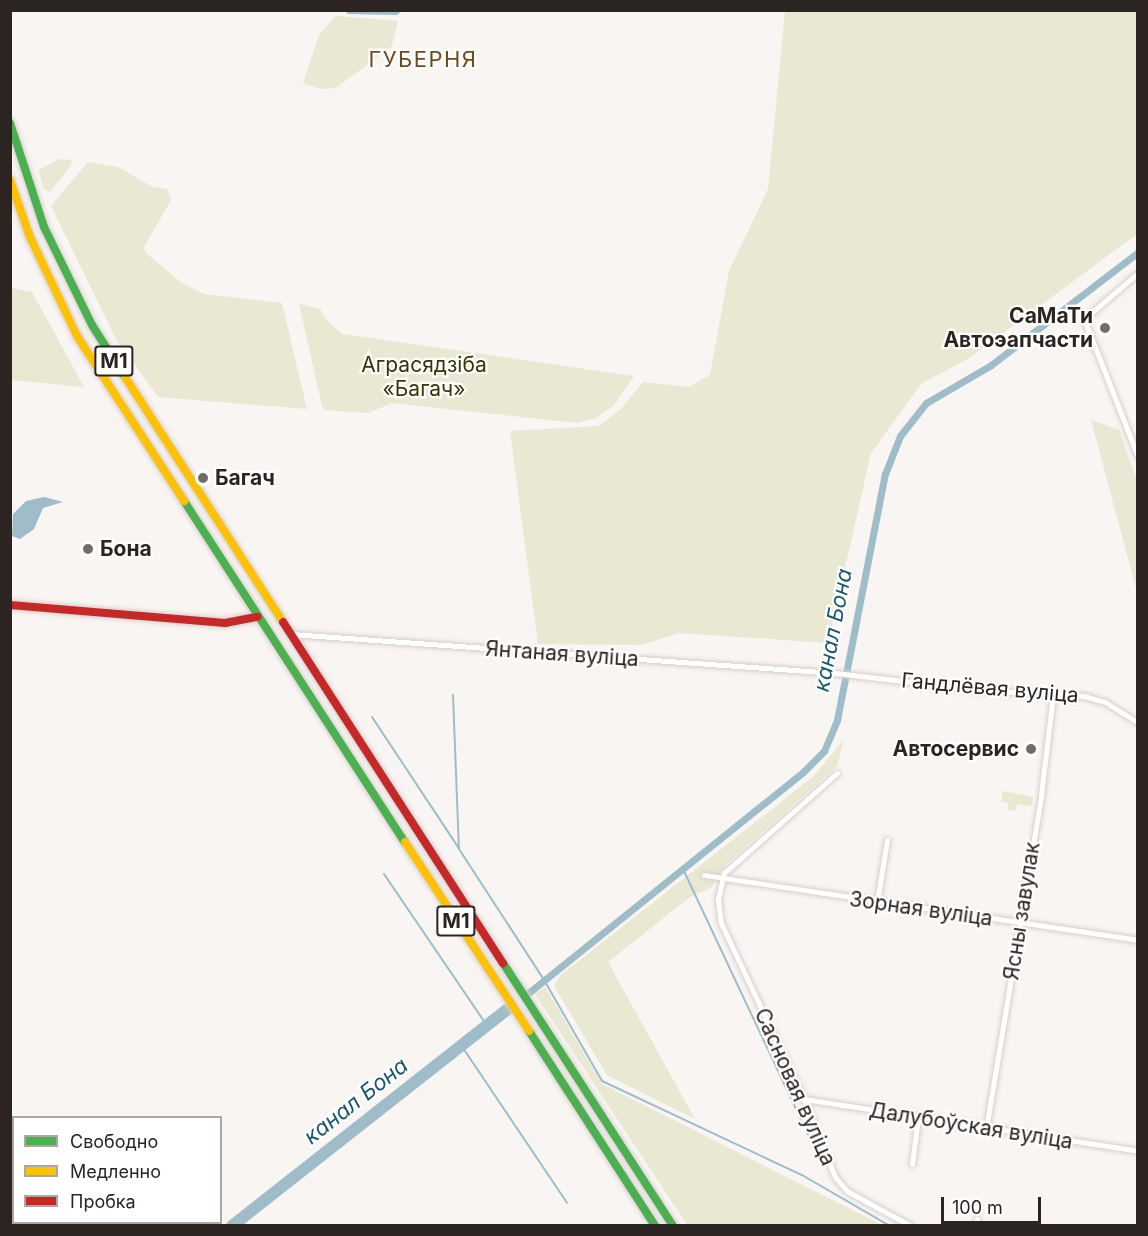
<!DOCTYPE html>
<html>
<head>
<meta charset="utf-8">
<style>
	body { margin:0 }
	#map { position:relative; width:1148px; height:1236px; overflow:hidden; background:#f9f5f3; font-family:Inter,sans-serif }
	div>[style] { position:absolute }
	.green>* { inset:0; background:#e8e8d3 }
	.water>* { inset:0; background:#9ebdc9 }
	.stream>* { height:2px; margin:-1px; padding:0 1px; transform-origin:1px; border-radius:1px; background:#9ebdc9 }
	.canal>* { height:7px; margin:-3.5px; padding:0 3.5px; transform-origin:3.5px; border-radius:3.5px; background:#9ebdc9 }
	.river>* { height:12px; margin:-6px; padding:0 6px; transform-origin:6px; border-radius:6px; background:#9ebdc9 }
	.roads { filter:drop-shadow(0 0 2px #d5d0cd) drop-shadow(0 0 2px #d5d0cd) }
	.street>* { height:5px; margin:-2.5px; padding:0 2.5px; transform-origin:2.5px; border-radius:2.5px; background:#fefefd }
	.fast>* { height:8px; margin:-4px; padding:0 4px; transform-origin:4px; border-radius:4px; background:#4caf50 }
	.slow>* { height:8px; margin:-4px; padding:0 4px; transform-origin:4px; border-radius:4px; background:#ffc107 }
	.jam>* { height:8px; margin:-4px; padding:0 4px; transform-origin:4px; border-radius:4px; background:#c62828 }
	.dots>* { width:16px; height:16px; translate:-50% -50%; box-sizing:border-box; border:3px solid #fff; border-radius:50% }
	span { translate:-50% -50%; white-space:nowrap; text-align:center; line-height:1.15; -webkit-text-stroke:4.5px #fff; paint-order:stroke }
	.shield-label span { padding:2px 4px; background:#fff; border:2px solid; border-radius:4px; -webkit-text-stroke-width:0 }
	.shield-label { font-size:20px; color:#2b2420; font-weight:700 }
	.poi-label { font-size:21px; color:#2b2420; font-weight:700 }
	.right { translate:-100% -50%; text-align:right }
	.left { translate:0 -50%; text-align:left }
	.park-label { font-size:21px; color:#363703 }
	.street-label { font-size:21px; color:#2b2420 }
	.neighbourhood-label { font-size:22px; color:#6f4b1b; letter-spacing:1.5px }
	.water-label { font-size:22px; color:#1a576b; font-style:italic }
	.frame { position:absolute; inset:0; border:12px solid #2b2420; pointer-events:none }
	.legend { position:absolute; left:12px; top:1116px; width:210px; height:108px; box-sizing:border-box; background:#fff; border:2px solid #aaa7a6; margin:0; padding:8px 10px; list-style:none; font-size:18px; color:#2b2420 }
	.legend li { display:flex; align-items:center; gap:12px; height:30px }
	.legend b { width:30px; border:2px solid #aaa7a6 }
	.scale { position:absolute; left:941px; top:1197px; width:100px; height:27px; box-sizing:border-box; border:3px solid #2b2420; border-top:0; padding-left:8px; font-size:18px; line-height:21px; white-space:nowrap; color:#2b2420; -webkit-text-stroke:4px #fff; paint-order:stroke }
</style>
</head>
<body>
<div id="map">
	<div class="green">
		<i style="clip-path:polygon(785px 11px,1137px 11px,1137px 234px,968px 359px,922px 383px,871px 453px,828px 643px,679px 633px,642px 645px,538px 644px,510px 431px,599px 426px,621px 409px,643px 382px,689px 387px,710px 375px,729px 271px,768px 189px)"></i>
		<i style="clip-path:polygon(336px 16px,398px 21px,392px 46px,336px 88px,320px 89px,303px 83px,319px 35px)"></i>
		<i style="clip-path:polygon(60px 159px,72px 160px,71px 165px,50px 192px,44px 189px,38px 170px)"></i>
		<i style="clip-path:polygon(88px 162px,118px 167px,153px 187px,167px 189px,171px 200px,144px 247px,146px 253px,182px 283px,204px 294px,282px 303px,307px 409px,158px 397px,117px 341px,51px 206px)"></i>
		<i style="clip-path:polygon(11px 288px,32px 292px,84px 387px,11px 380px)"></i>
		<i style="clip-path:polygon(299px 304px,320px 309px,328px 322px,343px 334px,634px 376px,614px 405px,596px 418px,576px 423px,392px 403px,368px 413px,323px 410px)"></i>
		<i style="clip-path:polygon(1091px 420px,1119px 430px,1137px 480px,1137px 592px)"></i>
		<i style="clip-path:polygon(844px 739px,837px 766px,724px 866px,711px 888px,690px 897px,608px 962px,695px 1119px,607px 1075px,554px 986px,561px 975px,814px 776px)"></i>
		<i style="clip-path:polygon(1003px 791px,1033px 797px,1032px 806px,1017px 804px,1016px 811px,1008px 810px,1008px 803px,1001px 802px)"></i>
		<i style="clip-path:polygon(545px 987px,602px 1084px,882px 1225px,687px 1225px,535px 994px)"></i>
	</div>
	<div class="water">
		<i style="clip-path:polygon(345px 11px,402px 11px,397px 15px,348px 14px)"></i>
		<i style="clip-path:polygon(44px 497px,63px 502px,43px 508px,34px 529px,20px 539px,12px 536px,13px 514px,26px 501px)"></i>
	</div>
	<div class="stream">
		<i style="left:453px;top:695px;width:154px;rotate:87.8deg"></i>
		<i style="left:459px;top:849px;width:156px;rotate:57deg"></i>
		<i style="left:544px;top:980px;width:116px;rotate:60.1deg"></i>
		<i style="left:602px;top:1081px;width:221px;rotate:25.2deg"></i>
		<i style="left:802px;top:1175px;width:102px;rotate:30.1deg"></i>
		<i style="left:372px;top:717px;width:156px;rotate:56.5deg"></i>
		<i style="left:683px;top:869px;width:324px;rotate:64.8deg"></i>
		<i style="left:384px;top:874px;width:181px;rotate:55.8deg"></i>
		<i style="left:461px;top:1045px;width:190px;rotate:56.1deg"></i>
	</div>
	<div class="canal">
		<i style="left:527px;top:994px;width:354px;rotate:-38.8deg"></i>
		<i style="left:803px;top:772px;width:30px;rotate:-45deg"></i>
		<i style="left:824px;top:751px;width:34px;rotate:-67deg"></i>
		<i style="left:837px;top:720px;width:251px;rotate:-79deg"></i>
		<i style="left:885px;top:474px;width:41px;rotate:-68.5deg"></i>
		<i style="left:900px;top:436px;width:42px;rotate:-51.8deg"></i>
		<i style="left:926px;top:403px;width:75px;rotate:-30.3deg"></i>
		<i style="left:991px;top:365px;width:185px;rotate:-37.5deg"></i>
	</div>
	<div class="river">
		<i style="left:232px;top:1226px;width:349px;rotate:-38.2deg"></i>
	</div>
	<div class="roads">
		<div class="street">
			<i style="left:1138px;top:273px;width:71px;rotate:139.6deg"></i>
			<i style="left:1084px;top:319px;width:148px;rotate:68.6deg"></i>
			<i style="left:291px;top:634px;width:545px;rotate:4.1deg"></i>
			<i style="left:835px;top:673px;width:146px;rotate:6.7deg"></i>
			<i style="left:980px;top:690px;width:104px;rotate:3.3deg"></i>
			<i style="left:1084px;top:696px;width:22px;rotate:16deg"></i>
			<i style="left:1105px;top:702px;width:39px;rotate:32deg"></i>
			<i style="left:837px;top:773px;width:151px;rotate:138.5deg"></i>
			<i style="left:724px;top:873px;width:28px;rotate:103deg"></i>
			<i style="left:718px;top:900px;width:23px;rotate:83deg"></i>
			<i style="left:721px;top:923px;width:195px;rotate:64.8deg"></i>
			<i style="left:804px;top:1099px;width:84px;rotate:68.3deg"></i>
			<i style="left:835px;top:1177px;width:18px;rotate:49deg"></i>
			<i style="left:847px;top:1191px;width:73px;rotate:28.7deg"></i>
			<i style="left:704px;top:875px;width:439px;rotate:8.5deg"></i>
			<i style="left:877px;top:902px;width:63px;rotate:-80.8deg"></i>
			<i style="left:804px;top:1099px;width:338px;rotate:8.8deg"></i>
			<i style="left:986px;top:1129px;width:338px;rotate:-80.6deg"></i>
			<i style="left:1041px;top:795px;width:102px;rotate:-83.2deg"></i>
			<i style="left:912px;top:1164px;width:46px;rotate:-82.6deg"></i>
			<i style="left:976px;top:1226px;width:7px;rotate:-82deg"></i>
		</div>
		<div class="fast">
			<i style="left:10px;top:123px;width:109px;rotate:71.9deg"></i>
			<i style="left:44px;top:227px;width:109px;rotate:63.9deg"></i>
			<i style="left:92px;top:325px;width:62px;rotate:57.6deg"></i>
			<i style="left:184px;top:501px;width:406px;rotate:57.1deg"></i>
			<i style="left:503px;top:963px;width:313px;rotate:57.1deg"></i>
			<i style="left:529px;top:1031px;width:232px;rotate:57.1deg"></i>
		</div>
		<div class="slow">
			<i style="left:10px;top:180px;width:60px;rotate:70.7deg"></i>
			<i style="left:30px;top:237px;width:110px;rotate:64.6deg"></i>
			<i style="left:77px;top:336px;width:197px;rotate:57deg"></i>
			<i style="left:125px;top:377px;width:292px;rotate:57.2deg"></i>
			<i style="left:405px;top:842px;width:226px;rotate:56.7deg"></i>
		</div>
		<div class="jam">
			<i style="left:10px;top:605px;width:216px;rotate:4.8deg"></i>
			<i style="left:225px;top:623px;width:33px;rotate:-11deg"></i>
			<i style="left:283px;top:622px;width:406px;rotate:57.2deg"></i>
		</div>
	</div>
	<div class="dots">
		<i style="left:1105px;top:328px;background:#736d6a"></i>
		<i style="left:203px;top:478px;background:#736d6a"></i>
		<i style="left:88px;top:549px;background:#736d6a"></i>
		<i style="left:1031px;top:749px;background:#736d6a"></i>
	</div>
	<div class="shield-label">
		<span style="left:114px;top:361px">М1</span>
		<span style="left:456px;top:921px">М1</span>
	</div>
	<div class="poi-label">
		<span class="right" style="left:1093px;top:328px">СаМаТи<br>Автоэапчасти</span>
		<span class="left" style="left:215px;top:478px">Багач</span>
		<span class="left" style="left:100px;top:549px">Бона</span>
		<span class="right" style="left:1019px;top:749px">Автосервис</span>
	</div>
	<div class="park-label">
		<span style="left:424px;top:377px">Аграсядзіба<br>«Багач»</span>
	</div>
	<div class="street-label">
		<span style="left:562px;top:654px;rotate:4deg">Янтаная вуліца</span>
		<span style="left:990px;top:688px;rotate:5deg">Гандлёвая вуліца</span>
		<span style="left:921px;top:909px;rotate:8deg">Зорная вуліца</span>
		<span style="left:1022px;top:911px;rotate:-81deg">Ясны завулак</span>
		<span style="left:795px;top:1087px;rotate:66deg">Сасновая вуліца</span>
		<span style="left:971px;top:1126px;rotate:9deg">Далубоўская вуліца</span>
	</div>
	<div class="neighbourhood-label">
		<span style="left:423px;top:60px">ГУБЕРНЯ</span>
	</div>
	<div class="water-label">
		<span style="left:833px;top:630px;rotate:-79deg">канал Бона</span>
		<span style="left:356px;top:1101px;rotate:-38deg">канал Бона</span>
	</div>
	<div class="frame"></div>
	<ul class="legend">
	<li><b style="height:8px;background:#4caf50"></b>Свободно</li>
	<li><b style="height:8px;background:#ffc107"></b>Медленно</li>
	<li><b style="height:8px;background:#c62828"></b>Пробка</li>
	</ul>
	<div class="scale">100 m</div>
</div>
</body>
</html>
